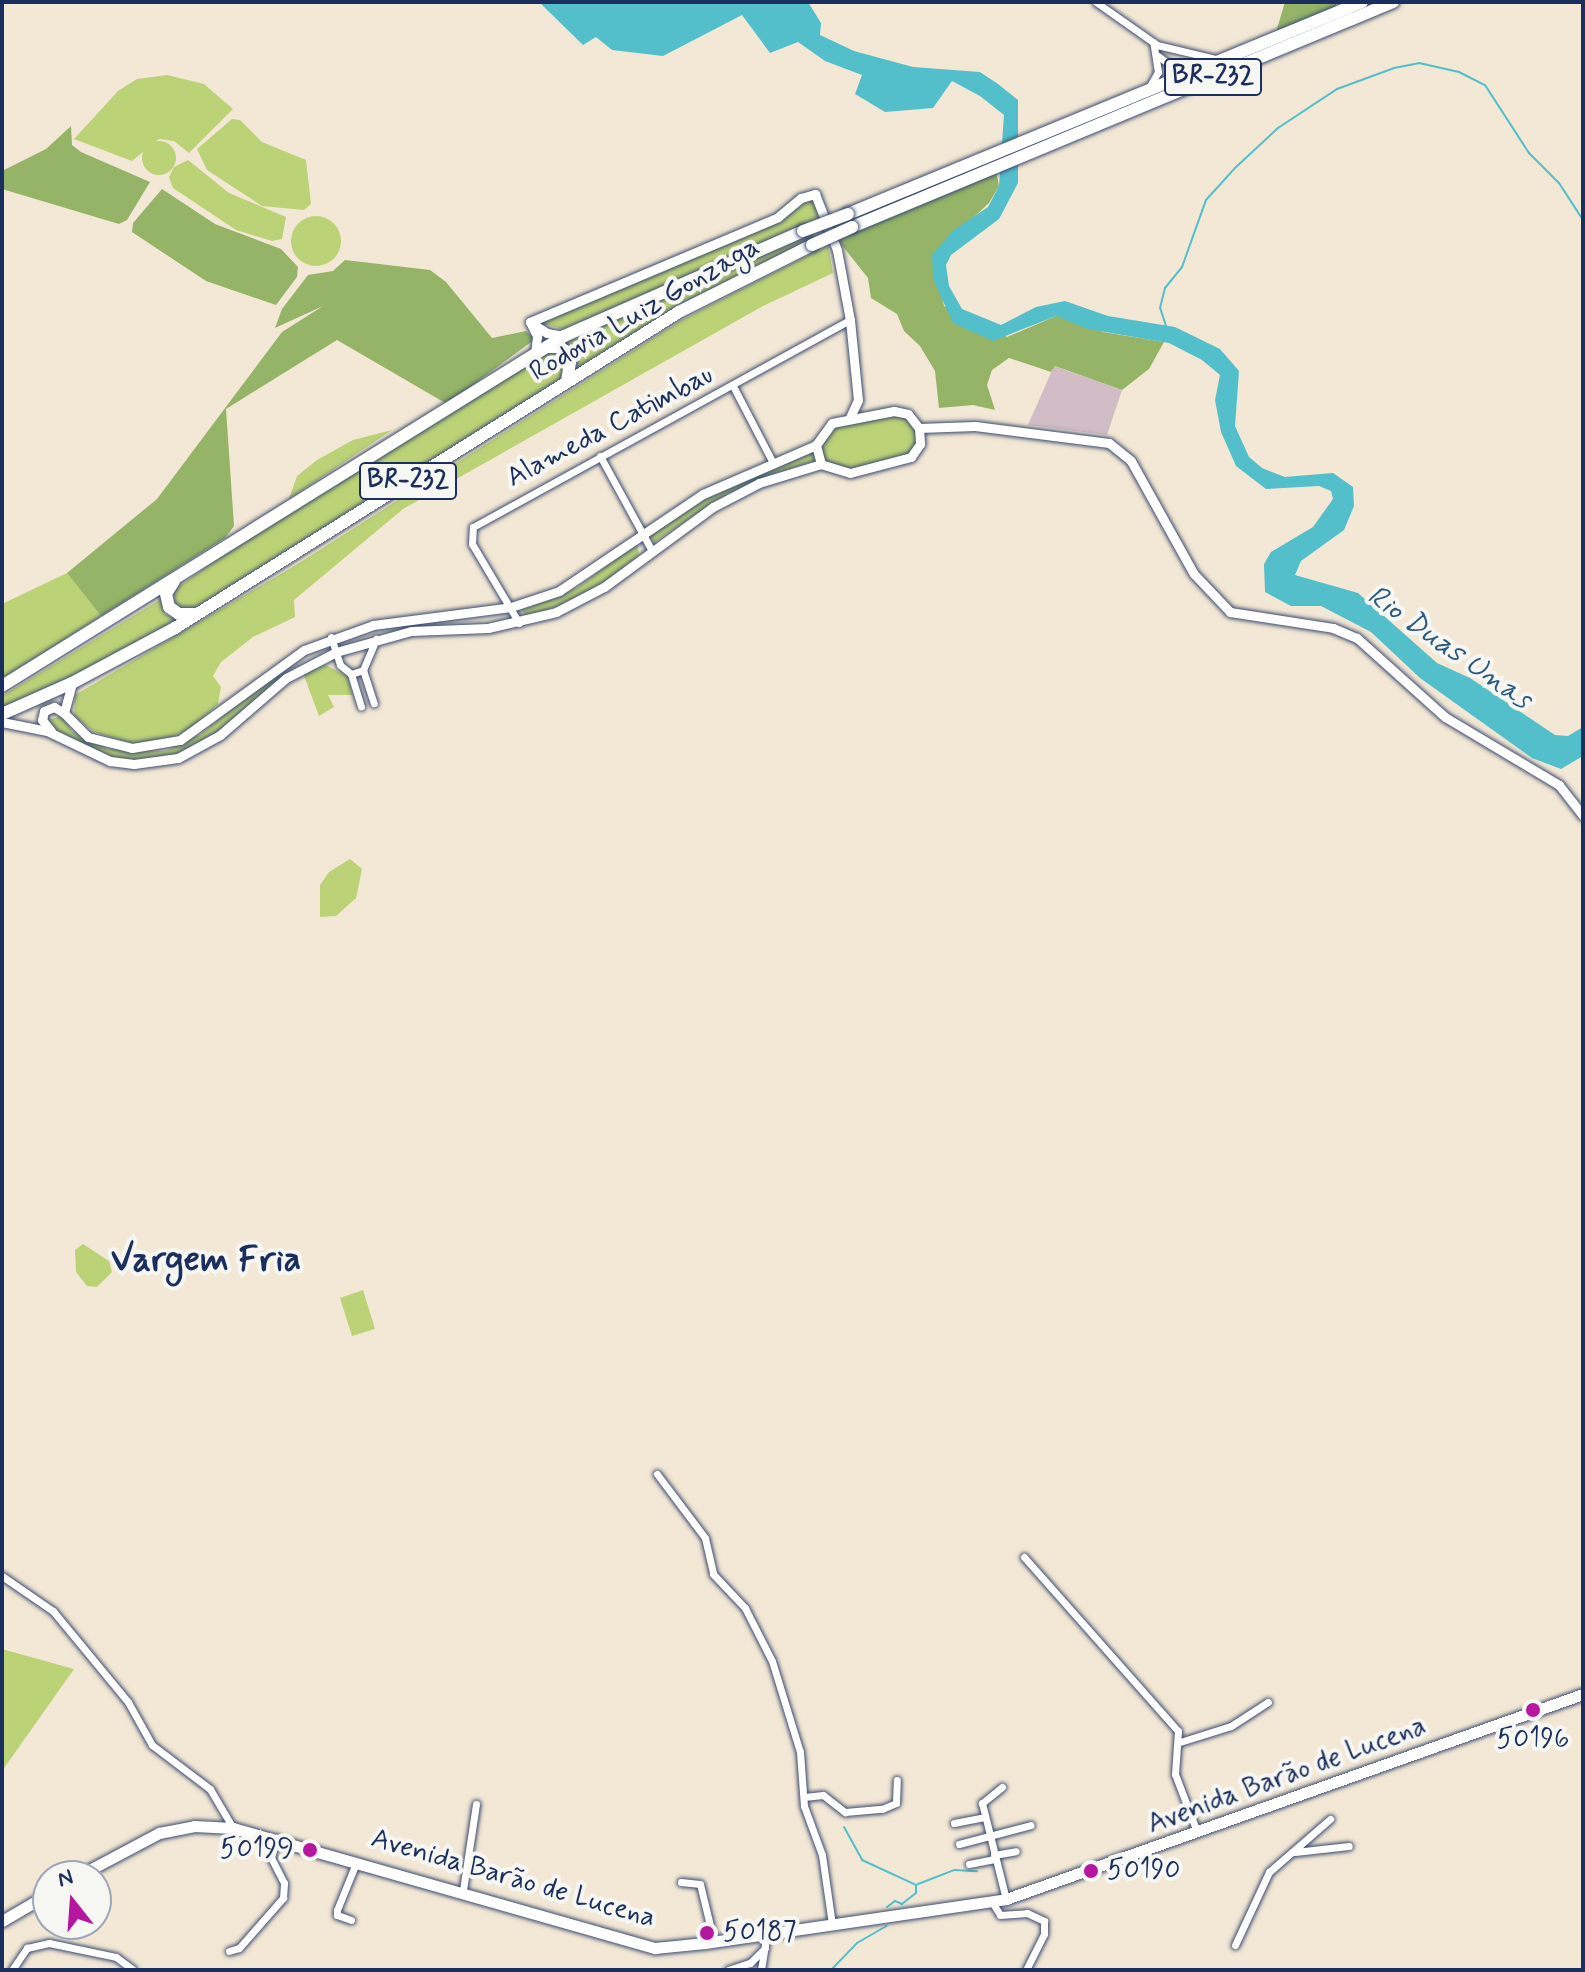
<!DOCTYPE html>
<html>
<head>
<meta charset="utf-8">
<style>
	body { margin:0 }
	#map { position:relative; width:1585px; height:1972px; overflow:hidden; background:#f3e8d5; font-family:Mynerve,sans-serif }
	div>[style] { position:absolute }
	.industrial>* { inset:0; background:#d2bdc6 }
	.green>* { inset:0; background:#bcd276 }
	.round { border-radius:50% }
	.forest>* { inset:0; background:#95b467 }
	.water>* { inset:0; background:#52bfcb }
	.stream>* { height:2px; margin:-1px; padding:0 1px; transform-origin:1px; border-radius:1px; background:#52bfcb }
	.roads { filter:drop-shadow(0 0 2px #3b4b70) drop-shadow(0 0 2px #3b4b70) }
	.street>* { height:7px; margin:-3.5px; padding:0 3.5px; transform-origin:3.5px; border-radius:3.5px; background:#fff }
	.secondary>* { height:9px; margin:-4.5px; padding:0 4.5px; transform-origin:4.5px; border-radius:4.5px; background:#fff }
	.primary>* { height:11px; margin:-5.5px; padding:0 5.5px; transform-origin:5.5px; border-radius:5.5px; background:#fff }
	.highway>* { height:12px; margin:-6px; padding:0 6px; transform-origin:6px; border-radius:6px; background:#fff }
	.bridges { filter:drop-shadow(0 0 2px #3b4b70) drop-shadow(0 0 2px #3b4b70) }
	.highway-bridge>* { height:12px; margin:-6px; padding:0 6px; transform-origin:6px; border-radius:6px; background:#fff }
	.dots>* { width:22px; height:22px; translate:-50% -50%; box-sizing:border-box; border:4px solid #f6f6f2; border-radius:50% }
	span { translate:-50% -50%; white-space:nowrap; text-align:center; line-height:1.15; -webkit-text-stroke:8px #f6f6f2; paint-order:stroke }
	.shield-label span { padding:2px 6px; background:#f6f6f2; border:2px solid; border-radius:6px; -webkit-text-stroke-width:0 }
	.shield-label { font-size:26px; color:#1b2f5e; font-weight:700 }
	.street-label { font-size:28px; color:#1b2f5e }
	.poi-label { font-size:28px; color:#1b2f5e }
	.right { translate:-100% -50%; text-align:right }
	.left { translate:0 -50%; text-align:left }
	.water-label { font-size:30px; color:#2c5a7f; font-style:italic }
	.district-label { font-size:36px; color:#1b2f5e; font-weight:700 }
	.frame { position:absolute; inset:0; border:4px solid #1b2f5e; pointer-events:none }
	.north { position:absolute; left:32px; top:1860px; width:80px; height:80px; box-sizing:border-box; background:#f6f6f2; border:2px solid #9ea6b7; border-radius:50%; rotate:343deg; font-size:22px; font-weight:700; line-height:32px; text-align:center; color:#1b2f5e }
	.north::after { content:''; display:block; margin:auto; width:28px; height:36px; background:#b5179e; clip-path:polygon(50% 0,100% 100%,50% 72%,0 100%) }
</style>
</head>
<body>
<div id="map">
	<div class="industrial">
		<i style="clip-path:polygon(1054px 366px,1122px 390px,1107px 435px,1028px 425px)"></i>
	</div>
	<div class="green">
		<i style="clip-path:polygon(167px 75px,204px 84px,233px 109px,189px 153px,174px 141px,159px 139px,132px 161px,74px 139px,118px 91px,137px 79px)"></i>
		<i style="clip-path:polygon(232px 119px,240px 120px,262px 142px,306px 160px,311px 204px,304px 210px,262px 206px,207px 170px,197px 149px)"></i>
		<i class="round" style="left:142px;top:141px;width:34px;height:34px"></i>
		<i style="clip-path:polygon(188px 160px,229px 193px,286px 217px,282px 239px,272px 241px,236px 230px,173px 188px,169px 177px,174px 167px)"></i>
		<i style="clip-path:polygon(811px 199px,818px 201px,823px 220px,563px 329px,543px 324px,543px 319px,793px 212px)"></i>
		<i class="round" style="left:291px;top:216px;width:50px;height:50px"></i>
		<i style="clip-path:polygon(810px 230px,817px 241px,721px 284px,578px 368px,573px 348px,558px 341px)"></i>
		<i style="clip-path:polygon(828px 245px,833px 273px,763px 306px,403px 509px,294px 600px,295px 617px,253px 637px,221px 662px,213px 676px,221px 687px,218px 704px,190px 729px,159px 742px,134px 744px,94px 732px,74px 716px,75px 695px,296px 565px,680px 321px)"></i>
		<i style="clip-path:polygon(544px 350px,568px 351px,560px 386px,197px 611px,177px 609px,173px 593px,179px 586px,368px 456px)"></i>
		<i style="clip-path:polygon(894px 414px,913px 422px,918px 445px,912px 454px,849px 471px,826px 464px,818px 445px,834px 426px)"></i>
		<i style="clip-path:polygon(392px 430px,289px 499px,297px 476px,317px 460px,353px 440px)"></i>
		<i style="clip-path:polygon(815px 448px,818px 460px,763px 477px,727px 494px,654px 542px,649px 533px,726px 484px)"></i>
		<i style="clip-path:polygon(637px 543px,639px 555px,613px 576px,573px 600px,526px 618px,522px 610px,577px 588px)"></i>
		<i style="clip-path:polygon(67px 573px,101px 616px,2px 681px,2px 604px)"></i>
		<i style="clip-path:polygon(161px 599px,165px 614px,179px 622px,119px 659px,2px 711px,2px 696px)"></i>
		<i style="clip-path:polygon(326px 665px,348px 677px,352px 695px,328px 695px,334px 707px,319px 716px,303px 673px)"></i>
		<i style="clip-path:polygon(277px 671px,282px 678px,221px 731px,178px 756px,133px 764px,108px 759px,59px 737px,48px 720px,62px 716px,72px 731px,108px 749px,165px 751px,201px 734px)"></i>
		<i style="clip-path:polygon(350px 859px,362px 869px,356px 898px,336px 916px,320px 917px,320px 885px,329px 872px)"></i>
		<i style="clip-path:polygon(83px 1244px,109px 1261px,112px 1272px,97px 1287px,87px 1286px,76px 1272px,75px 1250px)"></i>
		<i style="clip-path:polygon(363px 1290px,375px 1329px,352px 1336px,340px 1298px)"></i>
		<i style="clip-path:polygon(2px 1649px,74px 1669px,2px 1771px)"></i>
	</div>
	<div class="forest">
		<i style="clip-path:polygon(1285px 2px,1337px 2px,1335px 8px,1276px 32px)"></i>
		<i style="clip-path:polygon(71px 126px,72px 145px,81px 152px,150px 182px,127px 220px,119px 224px,2px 189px,2px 171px,46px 149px)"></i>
		<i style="clip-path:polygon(996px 170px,999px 186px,989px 203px,933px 255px,944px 306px,1007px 337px,1056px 316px,1103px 332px,1164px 342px,1149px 369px,1122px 390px,1055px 366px,1051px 372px,1009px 358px,992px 370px,987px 385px,995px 410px,973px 405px,939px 408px,935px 371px,920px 346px,904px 331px,897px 314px,871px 298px,868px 278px,837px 239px)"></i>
		<i style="clip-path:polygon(162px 189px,215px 224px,281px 249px,298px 267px,297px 277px,276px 305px,206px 281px,132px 232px,133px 223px)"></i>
		<i style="clip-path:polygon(345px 260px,430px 270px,446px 282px,492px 338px,526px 331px,535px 339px,447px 404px,337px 340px,226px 409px,234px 526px,225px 538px,101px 616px,67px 573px,157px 499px,282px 332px,323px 306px,275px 328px,282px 309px,308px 275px,333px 271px)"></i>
	</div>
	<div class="water">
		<i style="clip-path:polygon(539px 2px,808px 2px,821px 23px,820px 35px,854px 51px,913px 67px,980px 72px,998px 84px,1018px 100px,1018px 183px,999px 219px,951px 255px,946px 265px,949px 286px,962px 309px,1001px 325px,1036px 307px,1065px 301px,1108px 316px,1175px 327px,1220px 349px,1239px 371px,1235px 426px,1249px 457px,1262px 468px,1285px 477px,1333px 473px,1353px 487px,1354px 506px,1344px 530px,1301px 561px,1295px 575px,1358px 593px,1437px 663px,1470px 678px,1555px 735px,1568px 736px,1583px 727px,1583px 756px,1561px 769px,1532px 758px,1420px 678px,1371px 632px,1321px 606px,1291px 606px,1265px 592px,1264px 564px,1271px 552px,1313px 527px,1333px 499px,1331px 491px,1319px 486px,1266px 489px,1236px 466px,1221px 432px,1215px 400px,1220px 375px,1202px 360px,1169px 343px,1088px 329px,1056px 316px,993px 341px,953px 323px,933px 279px,932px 255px,954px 230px,988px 207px,999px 186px,1004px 115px,980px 96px,952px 81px,933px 108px,885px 112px,855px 94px,862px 75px,825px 61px,798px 42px,770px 53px,742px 15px,663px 56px,612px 50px,596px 37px,583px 45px)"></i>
	</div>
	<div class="stream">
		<i style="left:1166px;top:326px;width:19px;rotate:-108deg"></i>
		<i style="left:1160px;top:308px;width:21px;rotate:-76deg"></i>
		<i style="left:1165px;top:288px;width:27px;rotate:-51deg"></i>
		<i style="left:1182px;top:267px;width:71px;rotate:-70.3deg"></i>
		<i style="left:1206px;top:200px;width:43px;rotate:-47.8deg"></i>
		<i style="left:1235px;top:168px;width:59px;rotate:-42.9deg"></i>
		<i style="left:1278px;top:128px;width:71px;rotate:-33.5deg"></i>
		<i style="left:1337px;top:89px;width:61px;rotate:-20.2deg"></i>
		<i style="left:1394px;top:68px;width:25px;rotate:-11deg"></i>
		<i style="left:1419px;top:63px;width:41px;rotate:12.7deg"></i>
		<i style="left:1459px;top:72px;width:29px;rotate:27deg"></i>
		<i style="left:1485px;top:85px;width:81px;rotate:57.1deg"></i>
		<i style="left:1529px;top:153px;width:42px;rotate:45deg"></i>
		<i style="left:1559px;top:183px;width:44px;rotate:57deg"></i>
		<i style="left:844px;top:1827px;width:38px;rotate:61deg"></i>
		<i style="left:862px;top:1860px;width:60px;rotate:24.8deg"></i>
		<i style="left:916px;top:1885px;width:8px;rotate:90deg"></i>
		<i style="left:916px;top:1893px;width:18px;rotate:142deg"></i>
		<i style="left:902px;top:1904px;width:8px;rotate:-157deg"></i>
		<i style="left:895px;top:1901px;width:10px;rotate:143deg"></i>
		<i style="left:918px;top:1884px;width:40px;rotate:-21deg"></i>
		<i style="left:955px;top:1870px;width:22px;rotate:3deg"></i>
		<i style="left:831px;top:1970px;width:37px;rotate:-46deg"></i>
		<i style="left:857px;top:1943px;width:34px;rotate:-30deg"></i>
	</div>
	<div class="roads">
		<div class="street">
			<i style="left:1096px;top:2px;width:75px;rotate:35.2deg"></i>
			<i style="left:1157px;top:45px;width:61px;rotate:13.3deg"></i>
			<i style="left:1158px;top:56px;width:32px;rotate:36deg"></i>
			<i style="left:1149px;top:88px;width:18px;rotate:-61deg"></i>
			<i style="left:1158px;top:72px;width:30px;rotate:-99deg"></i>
			<i style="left:733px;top:386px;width:85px;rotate:62.5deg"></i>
			<i style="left:600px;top:456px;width:106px;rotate:61.3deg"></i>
			<i style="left:519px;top:623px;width:92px;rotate:-120.7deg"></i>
			<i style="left:472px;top:544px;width:17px;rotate:-87deg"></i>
			<i style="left:473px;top:527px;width:430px;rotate:-28.8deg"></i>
			<i style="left:331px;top:637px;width:29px;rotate:72deg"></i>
			<i style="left:340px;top:665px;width:14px;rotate:39deg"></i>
			<i style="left:351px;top:674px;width:13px;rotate:-18deg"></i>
			<i style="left:363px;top:670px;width:34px;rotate:-67deg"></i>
			<i style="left:363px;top:670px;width:35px;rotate:72deg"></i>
			<i style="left:351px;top:674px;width:34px;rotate:73deg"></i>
			<i style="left:657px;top:1474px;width:80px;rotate:53.1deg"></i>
			<i style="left:705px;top:1538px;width:37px;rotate:77deg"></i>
			<i style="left:713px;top:1574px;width:47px;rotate:46.7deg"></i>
			<i style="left:745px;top:1608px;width:59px;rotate:63deg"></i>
			<i style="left:772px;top:1661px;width:95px;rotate:72.9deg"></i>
			<i style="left:800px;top:1752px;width:54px;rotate:85.8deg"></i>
			<i style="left:804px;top:1806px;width:52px;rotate:69.8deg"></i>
			<i style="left:822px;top:1855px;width:70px;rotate:81.8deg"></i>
			<i style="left:1024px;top:1557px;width:232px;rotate:48.5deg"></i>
			<i style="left:1178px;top:1731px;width:43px;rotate:94deg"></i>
			<i style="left:1175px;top:1774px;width:62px;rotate:69.2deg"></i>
			<i style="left:2px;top:1576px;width:62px;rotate:34.5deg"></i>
			<i style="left:53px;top:1611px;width:118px;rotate:50.5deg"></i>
			<i style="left:128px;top:1702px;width:49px;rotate:60.8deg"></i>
			<i style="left:152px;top:1745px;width:73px;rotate:37.2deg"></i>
			<i style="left:210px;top:1789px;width:45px;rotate:59.5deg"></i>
			<i style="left:1180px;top:1742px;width:53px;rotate:-17.4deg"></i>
			<i style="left:1231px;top:1726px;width:44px;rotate:-33deg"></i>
			<i style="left:1002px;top:1787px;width:26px;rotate:141deg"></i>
			<i style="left:982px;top:1803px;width:99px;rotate:76deg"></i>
			<i style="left:804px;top:1797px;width:19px;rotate:-6deg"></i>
			<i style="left:823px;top:1795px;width:28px;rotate:38deg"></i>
			<i style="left:845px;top:1812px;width:37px;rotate:-5deg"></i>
			<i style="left:882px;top:1809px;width:15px;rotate:-23deg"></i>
			<i style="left:896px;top:1803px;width:23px;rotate:-88deg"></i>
			<i style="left:954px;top:1823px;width:31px;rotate:-11deg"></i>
			<i style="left:959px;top:1844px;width:74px;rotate:-14.8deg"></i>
			<i style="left:1295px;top:1852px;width:54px;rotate:-6.3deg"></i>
			<i style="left:994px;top:1855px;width:22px;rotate:-10deg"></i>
			<i style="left:969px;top:1864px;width:26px;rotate:-11deg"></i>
			<i style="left:681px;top:1882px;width:19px;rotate:6deg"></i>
			<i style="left:700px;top:1884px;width:60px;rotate:76.4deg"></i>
			<i style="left:463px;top:1890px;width:87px;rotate:-81.4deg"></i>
			<i style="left:992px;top:1902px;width:15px;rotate:58deg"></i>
			<i style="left:1000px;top:1915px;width:27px;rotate:-4deg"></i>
			<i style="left:1027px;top:1913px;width:19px;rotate:25deg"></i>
			<i style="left:1044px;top:1921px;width:13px;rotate:90deg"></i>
			<i style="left:1044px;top:1934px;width:40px;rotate:116.6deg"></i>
			<i style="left:351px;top:1920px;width:15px;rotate:-160deg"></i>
			<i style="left:337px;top:1915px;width:5px;rotate:-90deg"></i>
			<i style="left:337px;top:1910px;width:51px;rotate:-68deg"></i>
			<i style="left:1235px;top:1945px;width:81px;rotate:-65deg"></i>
			<i style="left:1269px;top:1872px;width:81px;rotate:-41deg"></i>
			<i style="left:229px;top:1951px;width:10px;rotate:-17deg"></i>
			<i style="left:239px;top:1948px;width:67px;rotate:-48.7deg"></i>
			<i style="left:283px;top:1898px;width:15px;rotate:-86deg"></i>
			<i style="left:284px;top:1883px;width:28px;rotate:-117deg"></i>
			<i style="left:271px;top:1858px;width:21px;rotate:-76deg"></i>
			<i style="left:12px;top:1970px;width:27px;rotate:-56deg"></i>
			<i style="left:27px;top:1948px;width:23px;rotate:-13deg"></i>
			<i style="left:49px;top:1943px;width:68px;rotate:11.8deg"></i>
			<i style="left:116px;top:1957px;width:21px;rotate:37deg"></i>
			<i style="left:728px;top:1970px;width:23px;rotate:-18deg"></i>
			<i style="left:750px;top:1963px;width:21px;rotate:-45deg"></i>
			<i style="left:761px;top:1970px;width:36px;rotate:-81deg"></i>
		</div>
		<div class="secondary">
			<i style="left:530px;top:322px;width:269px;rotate:-22.9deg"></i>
			<i style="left:778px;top:217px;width:30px;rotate:-40deg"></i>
			<i style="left:801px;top:198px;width:15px;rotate:-16deg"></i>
			<i style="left:815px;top:194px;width:60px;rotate:68.6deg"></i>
			<i style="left:837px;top:250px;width:71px;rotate:79.5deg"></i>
			<i style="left:850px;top:320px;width:80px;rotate:84.3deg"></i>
			<i style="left:858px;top:400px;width:21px;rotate:115deg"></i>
			<i style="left:530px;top:322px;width:20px;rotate:33deg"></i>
			<i style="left:547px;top:333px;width:17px;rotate:10deg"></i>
			<i style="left:530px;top:322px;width:16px;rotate:63deg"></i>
			<i style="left:537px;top:336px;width:18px;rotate:96deg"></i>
			<i style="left:894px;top:411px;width:14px;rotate:12deg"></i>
			<i style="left:908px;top:414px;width:18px;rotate:52deg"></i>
			<i style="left:919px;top:428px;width:16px;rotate:86deg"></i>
			<i style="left:920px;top:444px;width:16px;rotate:125deg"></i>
			<i style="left:911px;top:457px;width:63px;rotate:165.3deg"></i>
			<i style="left:850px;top:473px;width:30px;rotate:-163deg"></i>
			<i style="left:821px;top:464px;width:20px;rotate:-105deg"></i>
			<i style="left:816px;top:445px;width:27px;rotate:-54deg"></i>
			<i style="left:832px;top:423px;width:63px;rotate:-11deg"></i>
			<i style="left:919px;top:428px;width:56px;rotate:-2deg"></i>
			<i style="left:975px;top:426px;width:135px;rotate:7.2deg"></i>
			<i style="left:1109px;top:443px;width:28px;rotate:39deg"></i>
			<i style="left:1131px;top:461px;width:129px;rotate:60.9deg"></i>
			<i style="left:1194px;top:574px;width:52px;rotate:46.5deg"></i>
			<i style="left:1230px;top:612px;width:104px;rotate:8.8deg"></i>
			<i style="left:1333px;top:628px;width:26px;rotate:23deg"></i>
			<i style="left:1357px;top:638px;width:118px;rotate:41.9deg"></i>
			<i style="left:1445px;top:717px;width:133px;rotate:30.8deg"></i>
			<i style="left:1559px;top:785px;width:39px;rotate:52deg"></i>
			<i style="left:72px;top:683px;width:31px;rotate:105deg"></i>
			<i style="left:64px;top:713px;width:34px;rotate:45deg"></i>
			<i style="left:88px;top:737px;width:45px;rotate:14deg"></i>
			<i style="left:132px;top:748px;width:49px;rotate:-9.5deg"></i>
			<i style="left:180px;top:740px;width:153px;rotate:-36deg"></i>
			<i style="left:304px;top:650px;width:73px;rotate:-19.9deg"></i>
			<i style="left:373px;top:625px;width:139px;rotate:-7.4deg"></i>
			<i style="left:511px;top:607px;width:51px;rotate:-18.4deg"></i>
			<i style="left:559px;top:591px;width:174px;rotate:-34deg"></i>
			<i style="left:703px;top:494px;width:123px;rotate:-23.4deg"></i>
			<i style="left:2px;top:722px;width:46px;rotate:11.3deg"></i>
			<i style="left:47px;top:731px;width:70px;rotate:25.5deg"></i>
			<i style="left:110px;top:761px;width:24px;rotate:7deg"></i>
			<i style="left:134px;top:764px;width:44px;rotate:-7.8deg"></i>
			<i style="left:178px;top:758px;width:48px;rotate:-28.7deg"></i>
			<i style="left:220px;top:735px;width:87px;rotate:-40.8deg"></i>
			<i style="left:286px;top:678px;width:56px;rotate:-27.5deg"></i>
			<i style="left:336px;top:652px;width:78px;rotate:-15.6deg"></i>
			<i style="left:411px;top:631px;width:77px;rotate:-2.2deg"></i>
			<i style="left:488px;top:628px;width:70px;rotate:-13.2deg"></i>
			<i style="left:556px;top:612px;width:54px;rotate:-27.5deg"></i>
			<i style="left:604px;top:587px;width:135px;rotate:-36.3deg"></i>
			<i style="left:713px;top:507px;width:52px;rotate:-27.6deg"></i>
			<i style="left:759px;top:483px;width:65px;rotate:-17deg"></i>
			<i style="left:51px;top:731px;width:14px;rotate:-129deg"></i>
			<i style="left:42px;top:720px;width:9px;rotate:-77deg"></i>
			<i style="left:44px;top:711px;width:11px;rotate:-22deg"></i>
			<i style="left:54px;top:707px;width:12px;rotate:31deg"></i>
		</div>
		<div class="primary">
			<i style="left:78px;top:1876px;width:92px;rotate:-28deg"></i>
			<i style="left:159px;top:1833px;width:36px;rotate:-11deg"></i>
			<i style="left:194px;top:1826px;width:39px;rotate:3deg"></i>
			<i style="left:233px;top:1828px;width:439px;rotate:15.9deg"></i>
			<i style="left:655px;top:1948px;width:50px;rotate:-5.7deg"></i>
			<i style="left:705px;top:1943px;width:304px;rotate:-8.3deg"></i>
			<i style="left:1006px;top:1899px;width:612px;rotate:-19.56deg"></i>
			<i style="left:2px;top:1921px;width:53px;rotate:-30.4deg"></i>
		</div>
		<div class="highway">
			<i style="left:848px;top:214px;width:556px;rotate:-22.41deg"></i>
			<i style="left:852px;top:227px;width:586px;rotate:-22.58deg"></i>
			<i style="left:547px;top:347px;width:13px"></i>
			<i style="left:560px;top:347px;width:14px;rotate:39deg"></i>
			<i style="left:571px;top:356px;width:24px;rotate:99deg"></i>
			<i style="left:174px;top:581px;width:15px;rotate:122deg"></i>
			<i style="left:166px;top:594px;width:13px;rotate:77deg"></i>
			<i style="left:169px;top:607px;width:12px;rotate:35deg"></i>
			<i style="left:179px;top:614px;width:15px"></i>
			<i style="left:2px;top:686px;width:662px;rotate:-31.91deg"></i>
			<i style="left:564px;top:336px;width:261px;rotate:-23.7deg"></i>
			<i style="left:2px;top:714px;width:77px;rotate:-23.9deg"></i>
			<i style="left:72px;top:683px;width:117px;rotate:-28.1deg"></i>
			<i style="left:175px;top:628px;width:595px;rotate:-32.09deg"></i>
			<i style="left:679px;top:312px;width:149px;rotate:-26.7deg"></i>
		</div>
	</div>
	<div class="bridges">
		<div class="highway-bridge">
			<i style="left:803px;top:231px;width:48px;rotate:-20.7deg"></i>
			<i style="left:812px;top:245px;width:44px;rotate:-24.2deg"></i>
		</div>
	</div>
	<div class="dots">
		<i style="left:1533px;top:1710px;background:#b5179e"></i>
		<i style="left:310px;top:1850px;background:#b5179e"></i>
		<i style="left:1091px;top:1871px;background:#b5179e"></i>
		<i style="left:707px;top:1933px;background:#b5179e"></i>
	</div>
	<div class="shield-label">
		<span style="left:1213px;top:77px">BR-232</span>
		<span style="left:408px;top:481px">BR-232</span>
	</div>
	<div class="street-label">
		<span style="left:645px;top:310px;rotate:-30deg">Rodovia Luiz Gonzaga</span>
		<span style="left:610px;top:427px;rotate:-28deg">Alameda Catimbau</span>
		<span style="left:1287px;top:1776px;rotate:-20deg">Avenida Barão de Lucena</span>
		<span style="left:513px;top:1879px;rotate:16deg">Avenida Barão de Lucena</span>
	</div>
	<div class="poi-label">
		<span style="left:1533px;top:1740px">50196</span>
		<span class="right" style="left:294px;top:1850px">50199</span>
		<span class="left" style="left:1107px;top:1871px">50190</span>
		<span class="left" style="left:723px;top:1933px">50187</span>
	</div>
	<div class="water-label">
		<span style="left:1449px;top:648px;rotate:35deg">Rio Duas Unas</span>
	</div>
	<div class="district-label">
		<span style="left:206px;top:1261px">Vargem Fria</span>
	</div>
	<div class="frame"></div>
	<div class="north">N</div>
</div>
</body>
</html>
